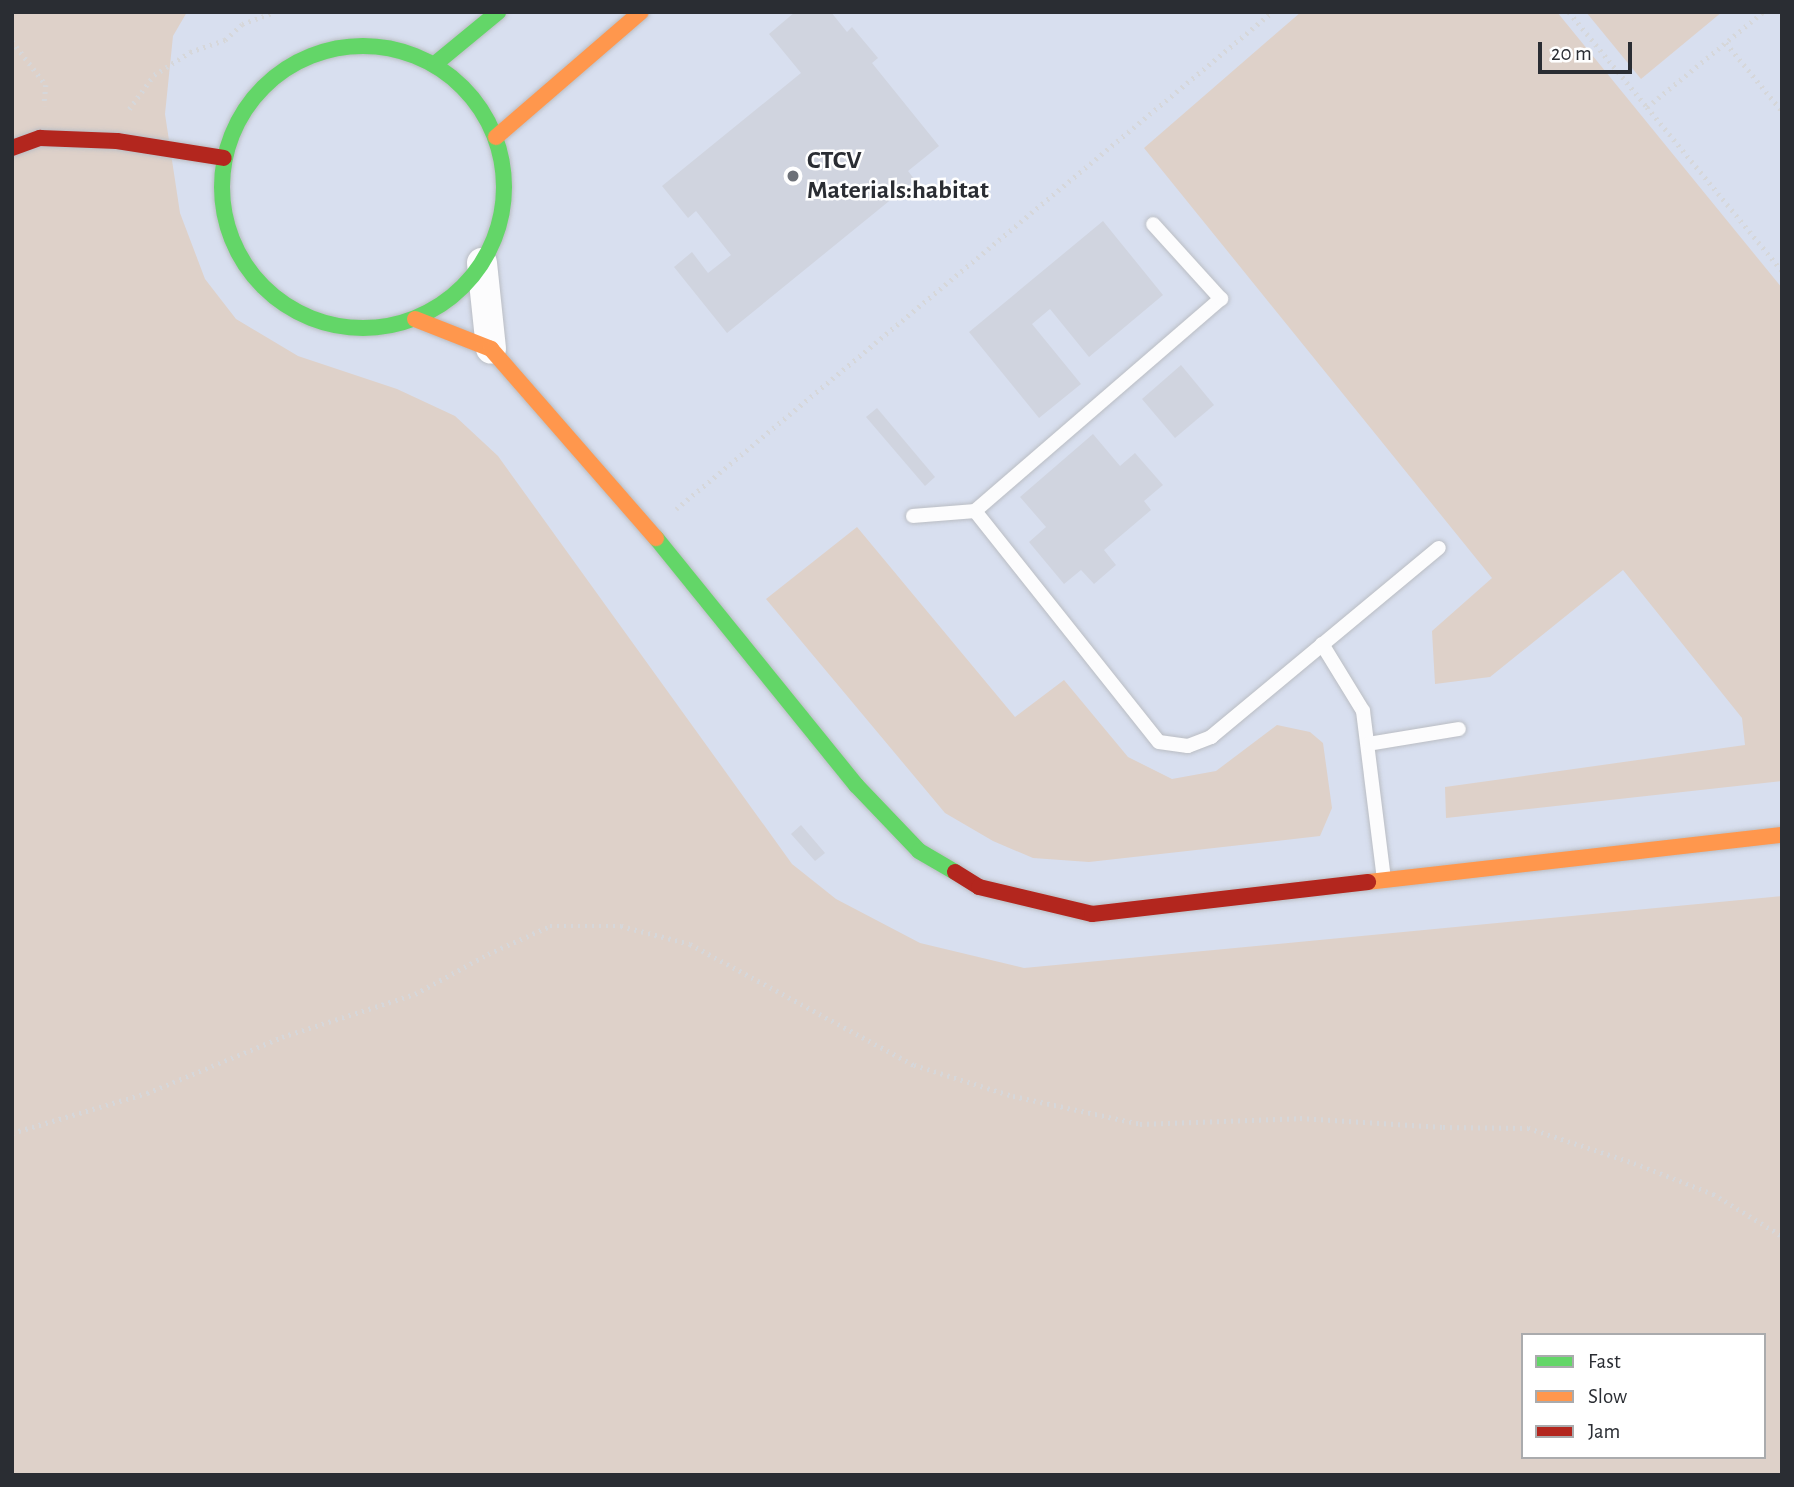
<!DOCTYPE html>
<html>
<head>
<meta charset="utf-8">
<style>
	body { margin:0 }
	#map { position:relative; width:1794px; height:1487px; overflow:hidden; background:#e8ebf4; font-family:"Alegreya Sans",sans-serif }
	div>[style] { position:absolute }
	.built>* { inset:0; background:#d8dfef }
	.green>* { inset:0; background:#ded1c9 }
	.building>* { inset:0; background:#d0d4df }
	.path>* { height:4.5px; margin-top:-2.25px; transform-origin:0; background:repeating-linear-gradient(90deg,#d6d7da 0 2px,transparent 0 7px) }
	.roads { filter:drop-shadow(0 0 2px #babdc3) drop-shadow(0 0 2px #babdc3) }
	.lane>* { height:14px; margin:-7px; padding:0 7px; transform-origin:7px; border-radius:7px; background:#fcfcfd }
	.street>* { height:30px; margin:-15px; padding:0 15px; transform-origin:15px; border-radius:15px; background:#fcfcfd }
	.fast>* { height:16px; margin:-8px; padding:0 8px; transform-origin:8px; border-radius:8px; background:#63d668 }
	.fast>.ring { margin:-8px; padding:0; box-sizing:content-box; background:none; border:16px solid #63d668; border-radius:50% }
	.slow>* { height:16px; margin:-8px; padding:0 8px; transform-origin:8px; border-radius:8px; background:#ff974d }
	.jam>* { height:16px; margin:-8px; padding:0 8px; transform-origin:8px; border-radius:8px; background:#b3261e }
	.dots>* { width:19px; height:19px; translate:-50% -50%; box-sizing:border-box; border:4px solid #fff; border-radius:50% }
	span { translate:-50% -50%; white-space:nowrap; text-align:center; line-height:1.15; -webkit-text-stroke:5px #fff; paint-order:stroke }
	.poi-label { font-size:26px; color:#2a2d33; font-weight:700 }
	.left { translate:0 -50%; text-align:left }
	.frame { position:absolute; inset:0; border:14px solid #2a2d33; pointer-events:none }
	.legend { position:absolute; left:1521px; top:1333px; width:245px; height:126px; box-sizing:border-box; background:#fff; border:2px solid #aaabad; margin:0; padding:9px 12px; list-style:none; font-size:21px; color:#2a2d33 }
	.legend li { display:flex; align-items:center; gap:14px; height:35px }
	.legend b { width:35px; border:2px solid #aaabad }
	.scale { position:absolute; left:1538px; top:42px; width:94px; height:32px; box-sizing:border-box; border:4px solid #2a2d33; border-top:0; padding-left:9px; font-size:21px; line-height:24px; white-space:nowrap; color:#2a2d33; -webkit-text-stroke:5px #fff; paint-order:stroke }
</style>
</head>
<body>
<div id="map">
	<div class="built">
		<i style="clip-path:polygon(evenodd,12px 12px,1782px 12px,1782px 1475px,1315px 1475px,880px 1446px,12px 12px,1523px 1335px,1764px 1335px,1764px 1457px,1523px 1457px,1523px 1335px)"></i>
	</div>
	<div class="green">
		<i style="clip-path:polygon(evenodd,12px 12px,187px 12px,173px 36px,165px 114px,180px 213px,205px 279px,236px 319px,298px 356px,397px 389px,455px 416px,498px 456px,792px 864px,836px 899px,920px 943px,1024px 968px,1782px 896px,1782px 1475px,12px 1475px,12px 12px,1523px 1335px,1764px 1335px,1764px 1457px,1523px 1457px,1523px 1335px)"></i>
		<i style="clip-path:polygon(1301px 12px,1557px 12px,1782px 288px,1782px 781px,1446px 818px,1445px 787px,1745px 745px,1742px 718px,1623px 570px,1490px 677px,1435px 684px,1432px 631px,1492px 578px,1144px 148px)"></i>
		<i style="clip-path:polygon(1586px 12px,1722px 12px,1641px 79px)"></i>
		<i style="clip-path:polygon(857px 527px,1015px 717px,1064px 680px,1128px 757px,1172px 779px,1216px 771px,1277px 725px,1310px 732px,1323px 743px,1332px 808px,1320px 836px,1089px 862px,1033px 858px,993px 841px,945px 813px,766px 599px)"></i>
	</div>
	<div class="building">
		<i style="clip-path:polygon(795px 12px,831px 12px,847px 32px,852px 27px,878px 58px,872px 63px,939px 146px,908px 171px,915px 180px,727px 333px,674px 267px,692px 252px,708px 273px,731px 255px,696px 211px,688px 218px,662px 186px,801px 73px,769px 34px)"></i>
		<i style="clip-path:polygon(1103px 221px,1163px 295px,1089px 357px,1050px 309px,1032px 324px,1081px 384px,1039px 418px,969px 332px)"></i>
		<i style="clip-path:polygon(1181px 365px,1214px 405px,1175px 438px,1142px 399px)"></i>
		<i style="clip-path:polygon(877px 408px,935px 477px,925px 486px,866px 417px)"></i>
		<i style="clip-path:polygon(1093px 434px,1120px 466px,1135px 453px,1163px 485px,1144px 501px,1151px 510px,1104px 550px,1116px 565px,1094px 584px,1081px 570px,1064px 584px,1029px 542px,1046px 527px,1020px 497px)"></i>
		<i style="clip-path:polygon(801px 825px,825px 853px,815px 861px,791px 834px)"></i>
	</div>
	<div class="path">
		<i style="left:1569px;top:12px;width:123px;rotate:50.6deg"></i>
		<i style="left:1647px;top:107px;width:150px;rotate:-39.3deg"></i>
		<i style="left:12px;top:41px;width:56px;rotate:52.3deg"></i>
		<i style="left:46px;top:85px;width:21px;rotate:95deg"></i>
		<i style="left:1726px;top:43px;width:88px;rotate:50.5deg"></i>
		<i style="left:1647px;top:107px;width:212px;rotate:50.5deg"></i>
		<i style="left:129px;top:109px;width:42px;rotate:-53.7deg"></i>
		<i style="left:154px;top:75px;width:43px;rotate:-32.6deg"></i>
		<i style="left:190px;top:52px;width:37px;rotate:-19deg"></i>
		<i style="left:225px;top:40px;width:23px;rotate:-43deg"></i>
		<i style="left:242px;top:24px;width:35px;rotate:-20deg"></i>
		<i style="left:676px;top:509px;width:776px;rotate:-39.82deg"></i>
		<i style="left:12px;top:1133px;width:141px;rotate:-16.5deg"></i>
		<i style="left:147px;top:1093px;width:146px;rotate:-22.5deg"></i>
		<i style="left:282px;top:1037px;width:140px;rotate:-17.9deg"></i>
		<i style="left:415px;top:994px;width:83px;rotate:-28.7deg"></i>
		<i style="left:488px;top:954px;width:68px;rotate:-24.3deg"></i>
		<i style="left:550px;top:926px;width:71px"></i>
		<i style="left:621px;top:926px;width:71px;rotate:14.6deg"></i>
		<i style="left:690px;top:944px;width:255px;rotate:28.4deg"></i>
		<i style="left:914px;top:1065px;width:104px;rotate:17.4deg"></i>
		<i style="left:1013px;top:1096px;width:130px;rotate:12.4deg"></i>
		<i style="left:1140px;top:1124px;width:160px;rotate:-2.1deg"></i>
		<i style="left:1300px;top:1118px;width:143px;rotate:3.6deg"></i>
		<i style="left:1443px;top:1127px;width:85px;rotate:0.7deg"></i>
		<i style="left:1528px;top:1128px;width:112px;rotate:18.3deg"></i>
		<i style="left:1634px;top:1163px;width:85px;rotate:21.4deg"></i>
		<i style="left:1713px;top:1194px;width:81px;rotate:31.3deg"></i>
	</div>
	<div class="roads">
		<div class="lane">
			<i style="left:975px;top:511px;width:325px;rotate:-40.8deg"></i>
			<i style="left:1221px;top:299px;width:101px;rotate:-132.2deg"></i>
			<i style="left:913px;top:516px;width:62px;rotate:-4.6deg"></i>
			<i style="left:975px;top:511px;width:295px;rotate:51.5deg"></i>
			<i style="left:1159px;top:742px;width:29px;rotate:8deg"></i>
			<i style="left:1188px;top:746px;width:25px;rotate:-21deg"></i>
			<i style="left:1211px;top:737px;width:296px;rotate:-39.7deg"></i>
			<i style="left:1322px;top:644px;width:79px;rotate:58.5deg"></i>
			<i style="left:1363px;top:711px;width:169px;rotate:82.9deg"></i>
			<i style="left:1368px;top:744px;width:92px;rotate:-9.4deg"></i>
		</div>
		<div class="street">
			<i style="left:482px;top:263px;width:86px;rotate:84deg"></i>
		</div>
		<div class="fast">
			<i class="ring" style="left:222px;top:46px;width:266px;height:266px"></i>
			<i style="left:435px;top:64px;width:82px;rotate:-39.5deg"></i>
			<i style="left:656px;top:538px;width:318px;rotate:51deg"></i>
			<i style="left:856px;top:785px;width:91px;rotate:46.3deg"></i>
			<i style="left:919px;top:851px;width:42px;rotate:30.3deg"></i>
		</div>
		<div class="slow">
			<i style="left:496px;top:137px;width:191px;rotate:-40.8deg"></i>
			<i style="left:415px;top:319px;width:82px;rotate:21.5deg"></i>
			<i style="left:491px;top:349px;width:251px;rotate:48.9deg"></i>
			<i style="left:1368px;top:882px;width:417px;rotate:-6.5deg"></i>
		</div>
		<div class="jam">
			<i style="left:12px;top:148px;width:30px;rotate:-20deg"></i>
			<i style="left:40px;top:138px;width:77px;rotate:2.2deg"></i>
			<i style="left:117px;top:141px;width:108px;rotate:9deg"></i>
			<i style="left:955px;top:872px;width:28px;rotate:32deg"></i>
			<i style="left:979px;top:887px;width:116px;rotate:13.4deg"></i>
			<i style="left:1092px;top:914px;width:278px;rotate:-6.6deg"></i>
		</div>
	</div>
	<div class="dots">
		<i style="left:793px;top:176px;background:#6c7077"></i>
	</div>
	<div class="poi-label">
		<span class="left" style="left:807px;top:176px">CTCV<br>Materials:habitat</span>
	</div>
	<div class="frame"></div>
	<ul class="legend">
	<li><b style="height:9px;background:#63d668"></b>Fast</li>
	<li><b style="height:9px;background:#ff974d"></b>Slow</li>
	<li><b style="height:9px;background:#b3261e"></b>Jam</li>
	</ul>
	<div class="scale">20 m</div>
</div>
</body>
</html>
